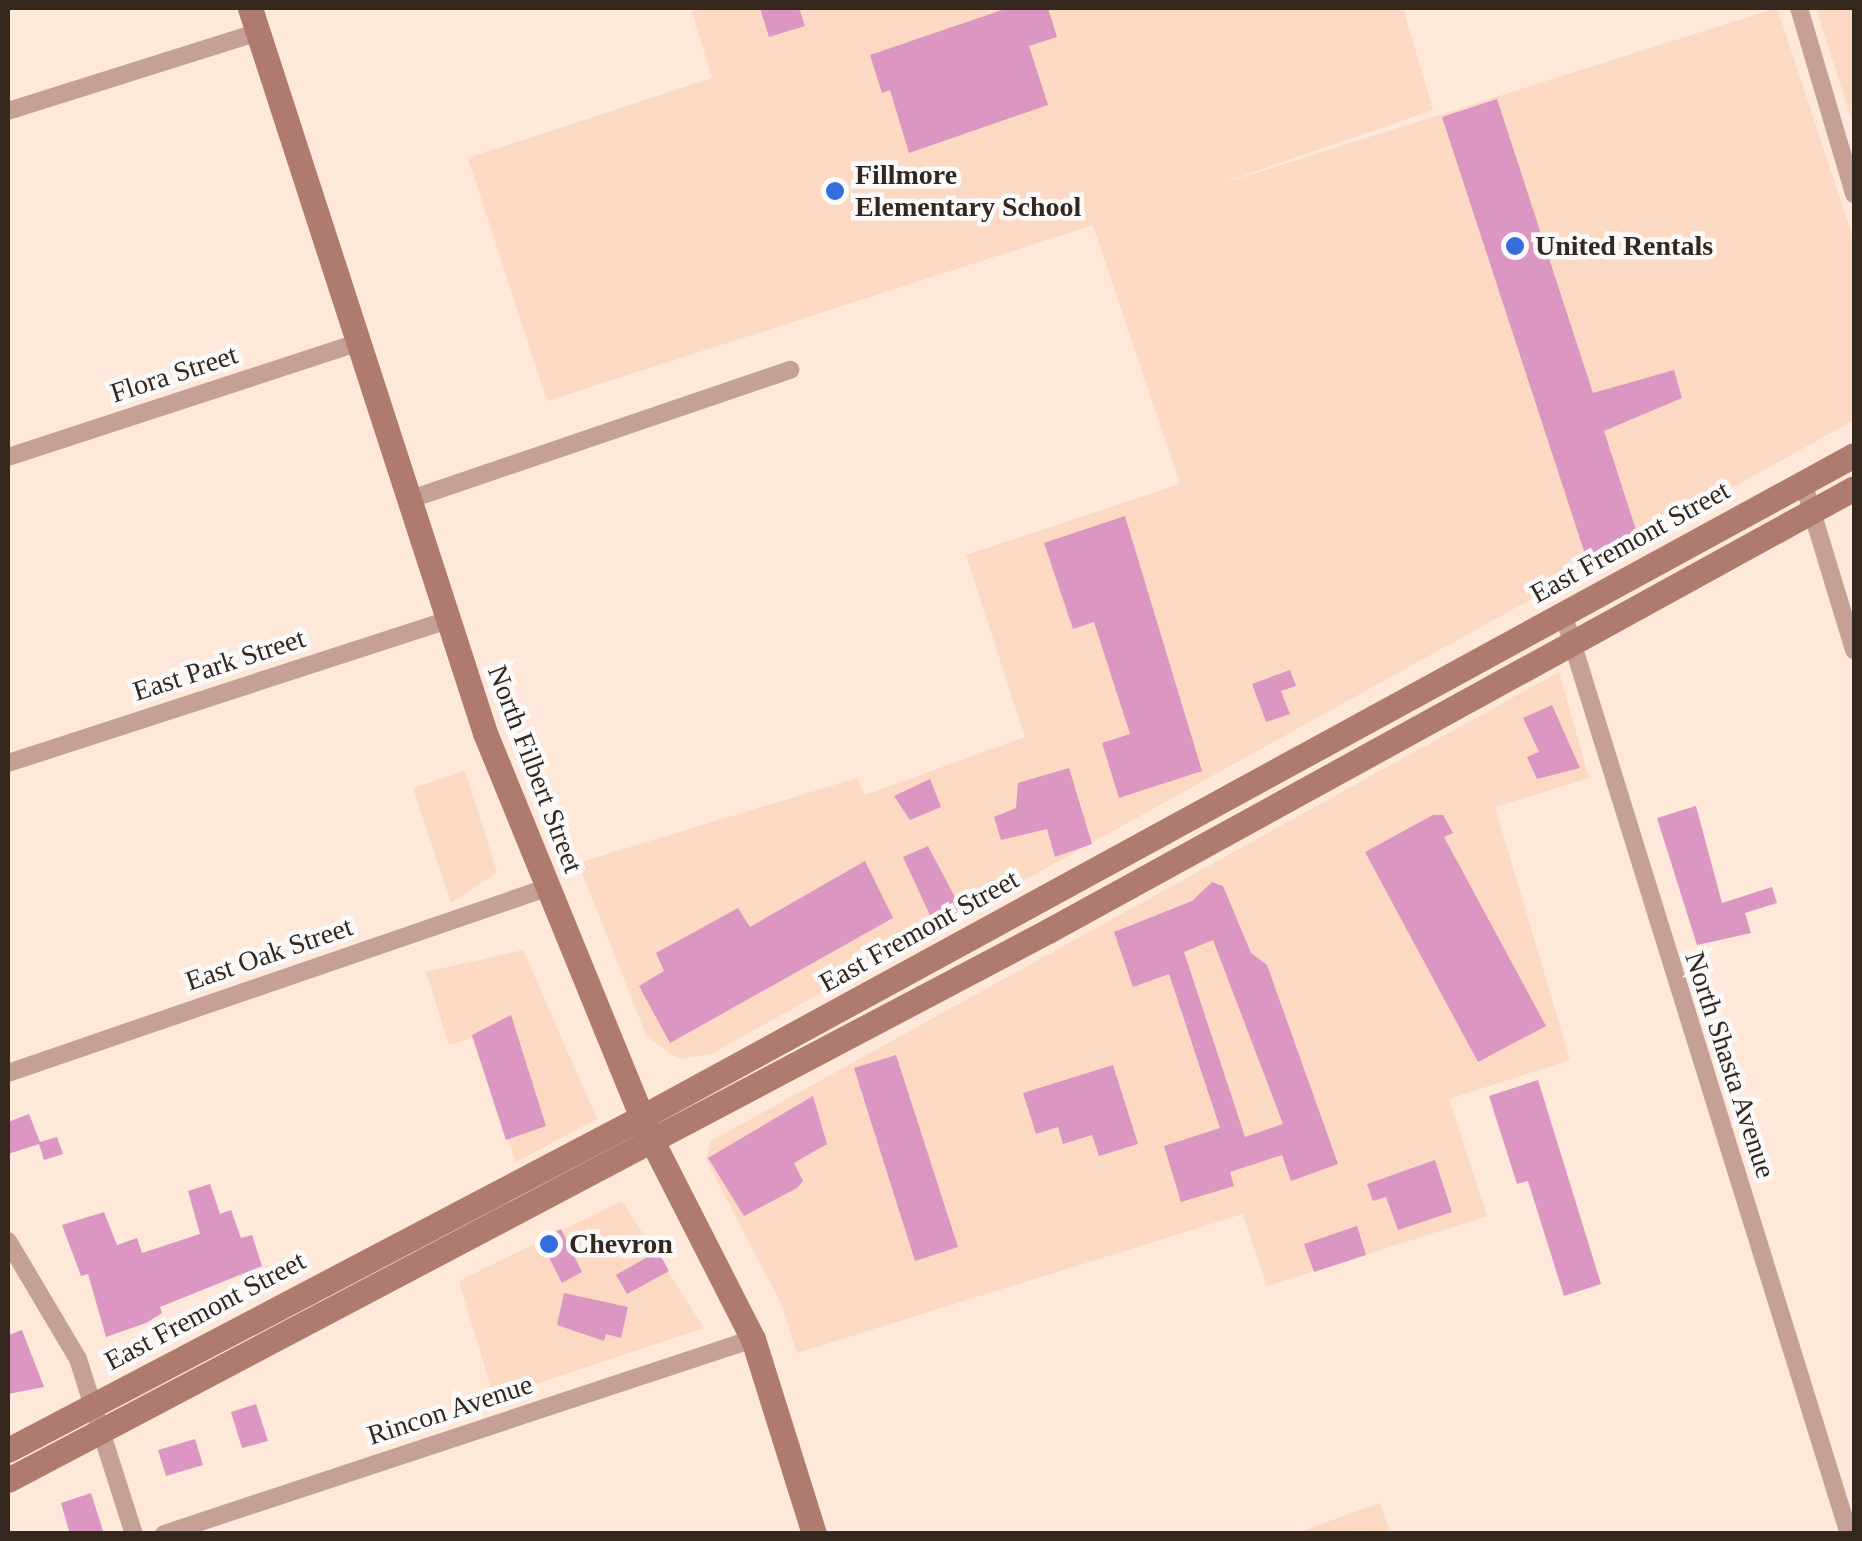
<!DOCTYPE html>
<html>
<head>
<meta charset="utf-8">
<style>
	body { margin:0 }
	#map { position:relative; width:1862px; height:1541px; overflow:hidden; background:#fde8da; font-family:"Times New Roman",serif }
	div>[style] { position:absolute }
	.built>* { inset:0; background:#fbd9c3 }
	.building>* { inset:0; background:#dc96c2 }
	.street>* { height:18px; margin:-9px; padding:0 9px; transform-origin:9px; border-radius:9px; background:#c5a097 }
	.secondary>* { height:25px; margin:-12.5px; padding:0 12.5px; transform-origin:12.5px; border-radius:12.5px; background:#af7b6e }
	.dots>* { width:28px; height:28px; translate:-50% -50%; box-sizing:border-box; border:5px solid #fafafa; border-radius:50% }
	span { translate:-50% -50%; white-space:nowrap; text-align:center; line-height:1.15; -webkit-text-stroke:9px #fafafa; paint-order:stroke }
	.poi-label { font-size:28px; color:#34271e; font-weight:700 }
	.left { translate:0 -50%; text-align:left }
	.street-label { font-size:28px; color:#34271e }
	.frame { position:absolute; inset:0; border:10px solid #34271e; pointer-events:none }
</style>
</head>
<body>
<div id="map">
	<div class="built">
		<i style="clip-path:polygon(691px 8px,1403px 8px,1433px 110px,1205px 189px,1777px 8px,1854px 241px,1854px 420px,711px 1054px,679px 1059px,647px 1037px,578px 863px,857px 778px,865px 795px,1025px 737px,966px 555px,1180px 484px,1093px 225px,547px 401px,468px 158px,712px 78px)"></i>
		<i style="clip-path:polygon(1816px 8px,1854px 8px,1854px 127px)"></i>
		<i style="clip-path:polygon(1559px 672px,1589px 778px,1495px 807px,1570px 1060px,1449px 1099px,1487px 1216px,1267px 1286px,1243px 1214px,797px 1353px,781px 1303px,706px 1160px,711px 1141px)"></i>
		<i style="clip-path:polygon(465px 771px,497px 872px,451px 903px,413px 788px)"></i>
		<i style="clip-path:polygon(523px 950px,597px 1119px,516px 1162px,472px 1038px,449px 1045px,426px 972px)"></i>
		<i style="clip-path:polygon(622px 1201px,704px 1328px,494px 1398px,459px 1281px)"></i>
		<i style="clip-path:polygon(1380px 1503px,1390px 1533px,1296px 1533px)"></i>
	</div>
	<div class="building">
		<i style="clip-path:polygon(760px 8px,799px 8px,805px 26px,769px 37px)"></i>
		<i style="clip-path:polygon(1008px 8px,1048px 8px,1057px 37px,1029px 46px,1048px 105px,909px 153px,890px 90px,882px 93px,870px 55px)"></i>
		<i style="clip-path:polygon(1497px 99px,1593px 393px,1674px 370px,1682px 398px,1604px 431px,1639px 539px,1586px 557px,1442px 117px)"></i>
		<i style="clip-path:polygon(1125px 516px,1202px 771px,1119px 798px,1102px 743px,1130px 734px,1094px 622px,1073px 629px,1044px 543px)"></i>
		<i style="clip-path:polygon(1290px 670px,1296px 686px,1281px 691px,1290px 714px,1266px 722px,1252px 684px)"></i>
		<i style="clip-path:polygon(1552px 705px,1580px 768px,1537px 779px,1527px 757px,1539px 752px,1523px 718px)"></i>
		<i style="clip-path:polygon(1069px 768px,1092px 844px,1055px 857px,1047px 829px,1001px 840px,994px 817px,1016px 808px,1018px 783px)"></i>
		<i style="clip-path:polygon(930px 779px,941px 807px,910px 820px,894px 796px)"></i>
		<i style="clip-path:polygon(1696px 806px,1722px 903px,1772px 887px,1777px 903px,1745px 913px,1751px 933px,1697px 945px,1657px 818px)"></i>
		<i style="clip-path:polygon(1433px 815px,1443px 815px,1453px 833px,1444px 837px,1546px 1026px,1478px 1062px,1365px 852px)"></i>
		<i style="clip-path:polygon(928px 846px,958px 903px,959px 916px,935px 926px,903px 857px)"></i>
		<i style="clip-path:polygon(865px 861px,893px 918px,670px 1043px,639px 986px,664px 971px,656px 953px,738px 908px,750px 927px)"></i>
		<i style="clip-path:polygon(evenodd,1212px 882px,1223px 886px,1251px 953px,1267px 965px,1338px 1164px,1291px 1181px,1282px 1155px,1230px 1172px,1234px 1186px,1181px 1202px,1164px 1146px,1220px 1128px,1169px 974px,1133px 987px,1114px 932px,1192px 901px,1212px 882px,1213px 940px,1283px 1124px,1245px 1137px,1184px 952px,1213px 940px)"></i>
		<i style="clip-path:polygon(511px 1015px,546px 1126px,506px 1140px,472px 1035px)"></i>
		<i style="clip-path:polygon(896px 1055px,958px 1247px,915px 1261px,854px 1068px)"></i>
		<i style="clip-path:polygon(1113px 1065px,1138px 1144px,1099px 1156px,1092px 1135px,1063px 1144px,1058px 1127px,1036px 1134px,1023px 1093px)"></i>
		<i style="clip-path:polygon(1538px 1080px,1601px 1284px,1564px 1296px,1528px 1181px,1517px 1184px,1489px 1096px)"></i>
		<i style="clip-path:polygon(813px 1096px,827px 1144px,794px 1163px,803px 1181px,797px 1188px,744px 1216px,708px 1158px)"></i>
		<i style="clip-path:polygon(29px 1114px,40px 1142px,57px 1137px,63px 1154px,44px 1160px,39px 1144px,8px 1154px,8px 1122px)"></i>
		<i style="clip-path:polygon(1435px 1160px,1452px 1212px,1398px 1230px,1386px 1197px,1373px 1201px,1367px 1184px)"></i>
		<i style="clip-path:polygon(210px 1184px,220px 1214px,231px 1210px,241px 1238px,252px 1235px,262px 1266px,160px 1307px,162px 1313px,146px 1323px,106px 1337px,88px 1274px,81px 1276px,62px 1225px,104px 1212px,117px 1245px,137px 1238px,142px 1253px,200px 1234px,188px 1191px)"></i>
		<i style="clip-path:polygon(1357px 1226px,1366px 1255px,1314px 1272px,1304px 1244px)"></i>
		<i style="clip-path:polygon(561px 1229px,582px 1272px,562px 1283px,540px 1240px)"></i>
		<i style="clip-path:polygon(658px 1251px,669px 1271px,627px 1294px,616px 1275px)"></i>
		<i style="clip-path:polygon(564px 1293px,628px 1307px,621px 1338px,606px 1334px,604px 1341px,557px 1325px)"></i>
		<i style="clip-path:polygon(22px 1330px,44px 1387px,8px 1394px,8px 1335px)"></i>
		<i style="clip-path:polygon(256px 1404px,268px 1441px,242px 1448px,231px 1412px)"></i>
		<i style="clip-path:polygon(195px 1439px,203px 1465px,166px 1476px,158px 1450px)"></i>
		<i style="clip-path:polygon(91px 1493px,104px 1534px,70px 1534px,61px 1503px)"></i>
	</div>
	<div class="street">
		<i style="left:1799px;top:8px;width:194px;rotate:73.5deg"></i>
		<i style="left:8px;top:111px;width:262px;rotate:-17.5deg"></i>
		<i style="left:8px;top:457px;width:367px;rotate:-18.1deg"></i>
		<i style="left:1803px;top:482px;width:176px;rotate:73.1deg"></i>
		<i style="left:408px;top:500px;width:404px;rotate:-18.8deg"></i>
		<i style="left:1563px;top:613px;width:964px;rotate:72.75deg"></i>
		<i style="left:8px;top:763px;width:462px;rotate:-18deg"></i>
		<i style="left:8px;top:1073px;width:572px;rotate:-18.97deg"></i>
		<i style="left:8px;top:1241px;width:137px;rotate:59.3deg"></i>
		<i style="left:78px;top:1359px;width:184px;rotate:72.3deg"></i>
		<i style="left:164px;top:1534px;width:620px;rotate:-18.32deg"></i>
	</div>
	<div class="secondary">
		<i style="left:250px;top:8px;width:762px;rotate:72.04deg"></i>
		<i style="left:485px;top:733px;width:432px;rotate:67.8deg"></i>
		<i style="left:648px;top:1133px;width:231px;rotate:63deg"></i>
		<i style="left:753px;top:1339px;width:204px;rotate:72.6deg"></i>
		<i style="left:8px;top:1450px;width:716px;rotate:-27.71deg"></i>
		<i style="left:642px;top:1117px;width:1381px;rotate:-28.64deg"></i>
		<i style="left:8px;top:1480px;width:1176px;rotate:-27.83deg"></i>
		<i style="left:1048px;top:931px;width:920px;rotate:-28.79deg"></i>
	</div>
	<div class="dots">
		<i style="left:835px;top:191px;background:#346ddc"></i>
		<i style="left:1515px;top:246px;background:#346ddc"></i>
		<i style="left:549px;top:1244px;background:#346ddc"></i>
	</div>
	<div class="poi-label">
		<span class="left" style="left:855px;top:191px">Fillmore<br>Elementary School</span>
		<span class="left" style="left:1535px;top:246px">United Rentals</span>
		<span class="left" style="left:569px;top:1244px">Chevron</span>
	</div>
	<div class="street-label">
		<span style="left:174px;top:374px;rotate:-18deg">Flora Street</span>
		<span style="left:1630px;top:542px;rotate:-29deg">East Fremont Street</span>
		<span style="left:219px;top:665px;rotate:-18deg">East Park Street</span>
		<span style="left:535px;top:769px;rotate:69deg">North Filbert Street</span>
		<span style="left:919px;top:931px;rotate:-29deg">East Fremont Street</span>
		<span style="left:269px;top:954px;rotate:-19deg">East Oak Street</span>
		<span style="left:1730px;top:1065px;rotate:72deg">North Shasta Avenue</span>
		<span style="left:205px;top:1311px;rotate:-28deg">East Fremont Street</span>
		<span style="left:450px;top:1410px;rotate:-18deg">Rincon Avenue</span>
	</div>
	<div class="frame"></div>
</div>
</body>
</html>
